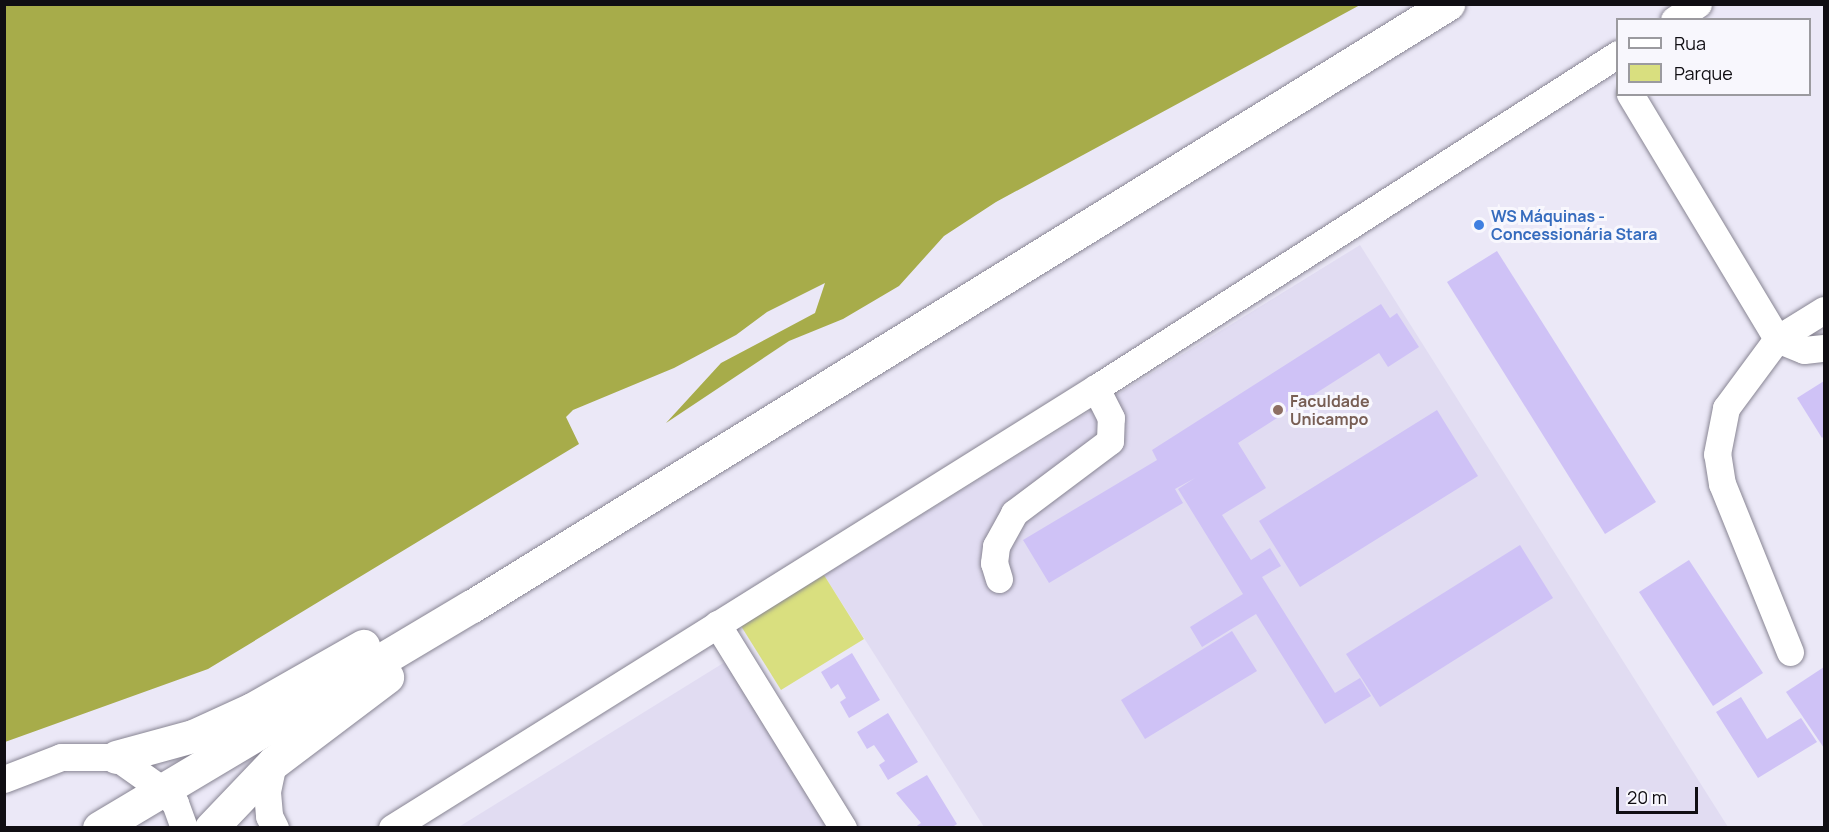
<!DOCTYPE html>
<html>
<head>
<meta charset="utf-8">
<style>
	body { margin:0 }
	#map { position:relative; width:1829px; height:832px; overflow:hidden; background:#ebe8f7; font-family:Manrope,sans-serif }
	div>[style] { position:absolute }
	.built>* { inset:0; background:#e1dcf2 }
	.green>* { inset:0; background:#d9df7f }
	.forest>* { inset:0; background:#a7ac4a }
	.building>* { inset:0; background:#cfc2f6 }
	.roads { filter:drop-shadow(0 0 2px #888593) drop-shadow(0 0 2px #888593) }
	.minor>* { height:27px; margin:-13.5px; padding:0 13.5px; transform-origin:13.5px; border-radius:13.5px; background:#fff }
	.highway>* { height:33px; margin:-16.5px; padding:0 16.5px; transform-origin:16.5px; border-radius:16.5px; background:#fff }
	.dots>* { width:16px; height:16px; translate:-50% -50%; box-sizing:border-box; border:3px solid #f8f7fd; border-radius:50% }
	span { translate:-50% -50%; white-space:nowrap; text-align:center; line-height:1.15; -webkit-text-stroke:6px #f8f7fd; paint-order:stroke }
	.shop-label { font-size:16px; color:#366cbe; font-weight:700 }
	.left { translate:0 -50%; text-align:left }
	.education-label { font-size:16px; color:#785e54; font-weight:700 }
	.frame { position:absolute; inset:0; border:6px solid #100e13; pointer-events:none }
	.legend { position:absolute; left:1616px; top:18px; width:195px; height:78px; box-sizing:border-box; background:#f8f7fd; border:2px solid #9b9a9f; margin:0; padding:8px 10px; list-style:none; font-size:18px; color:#100e13 }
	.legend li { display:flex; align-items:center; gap:12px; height:30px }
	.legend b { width:30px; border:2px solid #9b9a9f }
	.scale { position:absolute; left:1616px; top:787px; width:82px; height:27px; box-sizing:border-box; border:3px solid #100e13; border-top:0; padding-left:8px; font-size:18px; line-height:21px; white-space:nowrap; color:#100e13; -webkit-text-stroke:4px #f8f7fd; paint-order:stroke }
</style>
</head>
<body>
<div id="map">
	<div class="built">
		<i style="clip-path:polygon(1360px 245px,1728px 827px,984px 827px,824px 575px)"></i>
		<i style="clip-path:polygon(725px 662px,827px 828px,457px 828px)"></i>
	</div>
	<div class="green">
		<i style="clip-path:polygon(824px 575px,864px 639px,781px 690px,741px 626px)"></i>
	</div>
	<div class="forest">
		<i style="clip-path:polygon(4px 5px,5px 4px,1360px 5px,996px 202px,944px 236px,899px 286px,843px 319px,789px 341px,666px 423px,721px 363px,815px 313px,825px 283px,767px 312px,736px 335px,674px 368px,573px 410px,566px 417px,579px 444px,208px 669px,5px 742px)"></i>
	</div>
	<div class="building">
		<i style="clip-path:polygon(1497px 251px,1656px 502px,1605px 534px,1447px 282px)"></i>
		<i style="clip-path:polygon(1381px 304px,1390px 318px,1397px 313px,1419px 347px,1388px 367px,1379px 353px,1238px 443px,1266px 488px,1222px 515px,1251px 560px,1270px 548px,1281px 566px,1262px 577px,1335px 693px,1360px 678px,1371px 696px,1325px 724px,1256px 614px,1202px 647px,1190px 627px,1243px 594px,1178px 489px,1195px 478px,1175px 489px,1183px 503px,1049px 583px,1023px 540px,1157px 460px,1152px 450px)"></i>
		<i style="clip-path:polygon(1824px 381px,1824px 436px,1822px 438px,1797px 398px)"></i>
		<i style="clip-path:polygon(1437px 410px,1478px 476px,1300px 587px,1259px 521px)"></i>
		<i style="clip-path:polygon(1520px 545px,1553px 598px,1380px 707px,1346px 654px)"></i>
		<i style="clip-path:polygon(1689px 560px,1763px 673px,1713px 706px,1639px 592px)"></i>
		<i style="clip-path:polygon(1232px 631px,1257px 671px,1145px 739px,1121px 700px)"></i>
		<i style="clip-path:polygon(852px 653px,880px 700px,849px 718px,840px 702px,846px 698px,838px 684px,831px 689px,821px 672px)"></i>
		<i style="clip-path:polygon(1824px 667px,1824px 748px,1786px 692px)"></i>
		<i style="clip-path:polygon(1741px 697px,1767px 739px,1801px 718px,1817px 742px,1758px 778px,1716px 712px)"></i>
		<i style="clip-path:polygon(888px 713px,918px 762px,888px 780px,879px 765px,885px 761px,874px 745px,867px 749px,857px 732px)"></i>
		<i style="clip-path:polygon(927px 775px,957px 824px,951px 828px,914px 828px,921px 823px,896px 793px)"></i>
	</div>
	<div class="roads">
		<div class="minor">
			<i style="left:1674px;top:20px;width:29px;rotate:-34deg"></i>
			<i style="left:1630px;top:94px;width:286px;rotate:59deg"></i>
			<i style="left:1777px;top:339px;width:55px;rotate:-31.7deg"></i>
			<i style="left:999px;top:579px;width:17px;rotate:-107deg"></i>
			<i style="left:994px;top:563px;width:17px;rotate:-83deg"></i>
			<i style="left:996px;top:546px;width:38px;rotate:-61deg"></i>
			<i style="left:1014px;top:513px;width:120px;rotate:-36.9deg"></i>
			<i style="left:1110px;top:441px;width:23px;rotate:-88deg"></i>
			<i style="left:1111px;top:418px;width:34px;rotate:-117deg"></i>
			<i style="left:717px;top:624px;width:240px;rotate:58.3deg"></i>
			<i style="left:1790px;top:652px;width:181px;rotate:-112deg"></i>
			<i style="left:1722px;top:484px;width:30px;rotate:-99deg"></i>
			<i style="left:1717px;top:454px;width:47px;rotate:-78.9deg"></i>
			<i style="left:1726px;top:408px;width:86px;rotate:-53.5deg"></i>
			<i style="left:1777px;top:339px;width:29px;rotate:22deg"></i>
			<i style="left:1804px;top:350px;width:20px;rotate:-6deg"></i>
			<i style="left:273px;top:763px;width:30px;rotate:102deg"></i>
			<i style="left:267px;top:792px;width:24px;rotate:85deg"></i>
			<i style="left:269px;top:816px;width:13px;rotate:63deg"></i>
			<i style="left:4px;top:779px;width:61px;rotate:-21.1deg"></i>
			<i style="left:61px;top:757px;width:55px"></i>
			<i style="left:116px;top:757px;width:55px;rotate:35.4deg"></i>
			<i style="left:161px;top:789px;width:20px;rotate:45deg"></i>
			<i style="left:175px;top:803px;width:27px;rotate:70deg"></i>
			<i style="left:392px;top:828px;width:830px;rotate:-32.01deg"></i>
			<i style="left:1096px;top:388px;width:620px;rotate:-32.61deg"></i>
		</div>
		<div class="highway">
			<i style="left:116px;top:757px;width:80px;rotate:-15.3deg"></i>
			<i style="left:193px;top:736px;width:65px;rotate:-24.6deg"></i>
			<i style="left:252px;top:709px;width:128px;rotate:-29.6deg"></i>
			<i style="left:99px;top:828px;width:434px;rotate:-30.8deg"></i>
			<i style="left:472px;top:606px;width:1147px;rotate:-31.67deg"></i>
			<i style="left:211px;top:828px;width:90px;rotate:-46.4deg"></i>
			<i style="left:273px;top:763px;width:143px;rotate:-37deg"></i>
		</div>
	</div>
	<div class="dots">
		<i style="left:1479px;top:225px;background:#3f7fe0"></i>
		<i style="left:1278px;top:410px;background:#8d6e63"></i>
	</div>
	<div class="shop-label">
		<span class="left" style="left:1491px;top:225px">WS Máquinas -<br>Concessionária Stara</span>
	</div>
	<div class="education-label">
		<span class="left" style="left:1290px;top:410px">Faculdade<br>Unicampo</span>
	</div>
	<div class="frame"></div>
	<ul class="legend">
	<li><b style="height:8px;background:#fff"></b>Rua</li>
	<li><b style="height:16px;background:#d9df7f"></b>Parque</li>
	</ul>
	<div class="scale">20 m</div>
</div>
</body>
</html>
